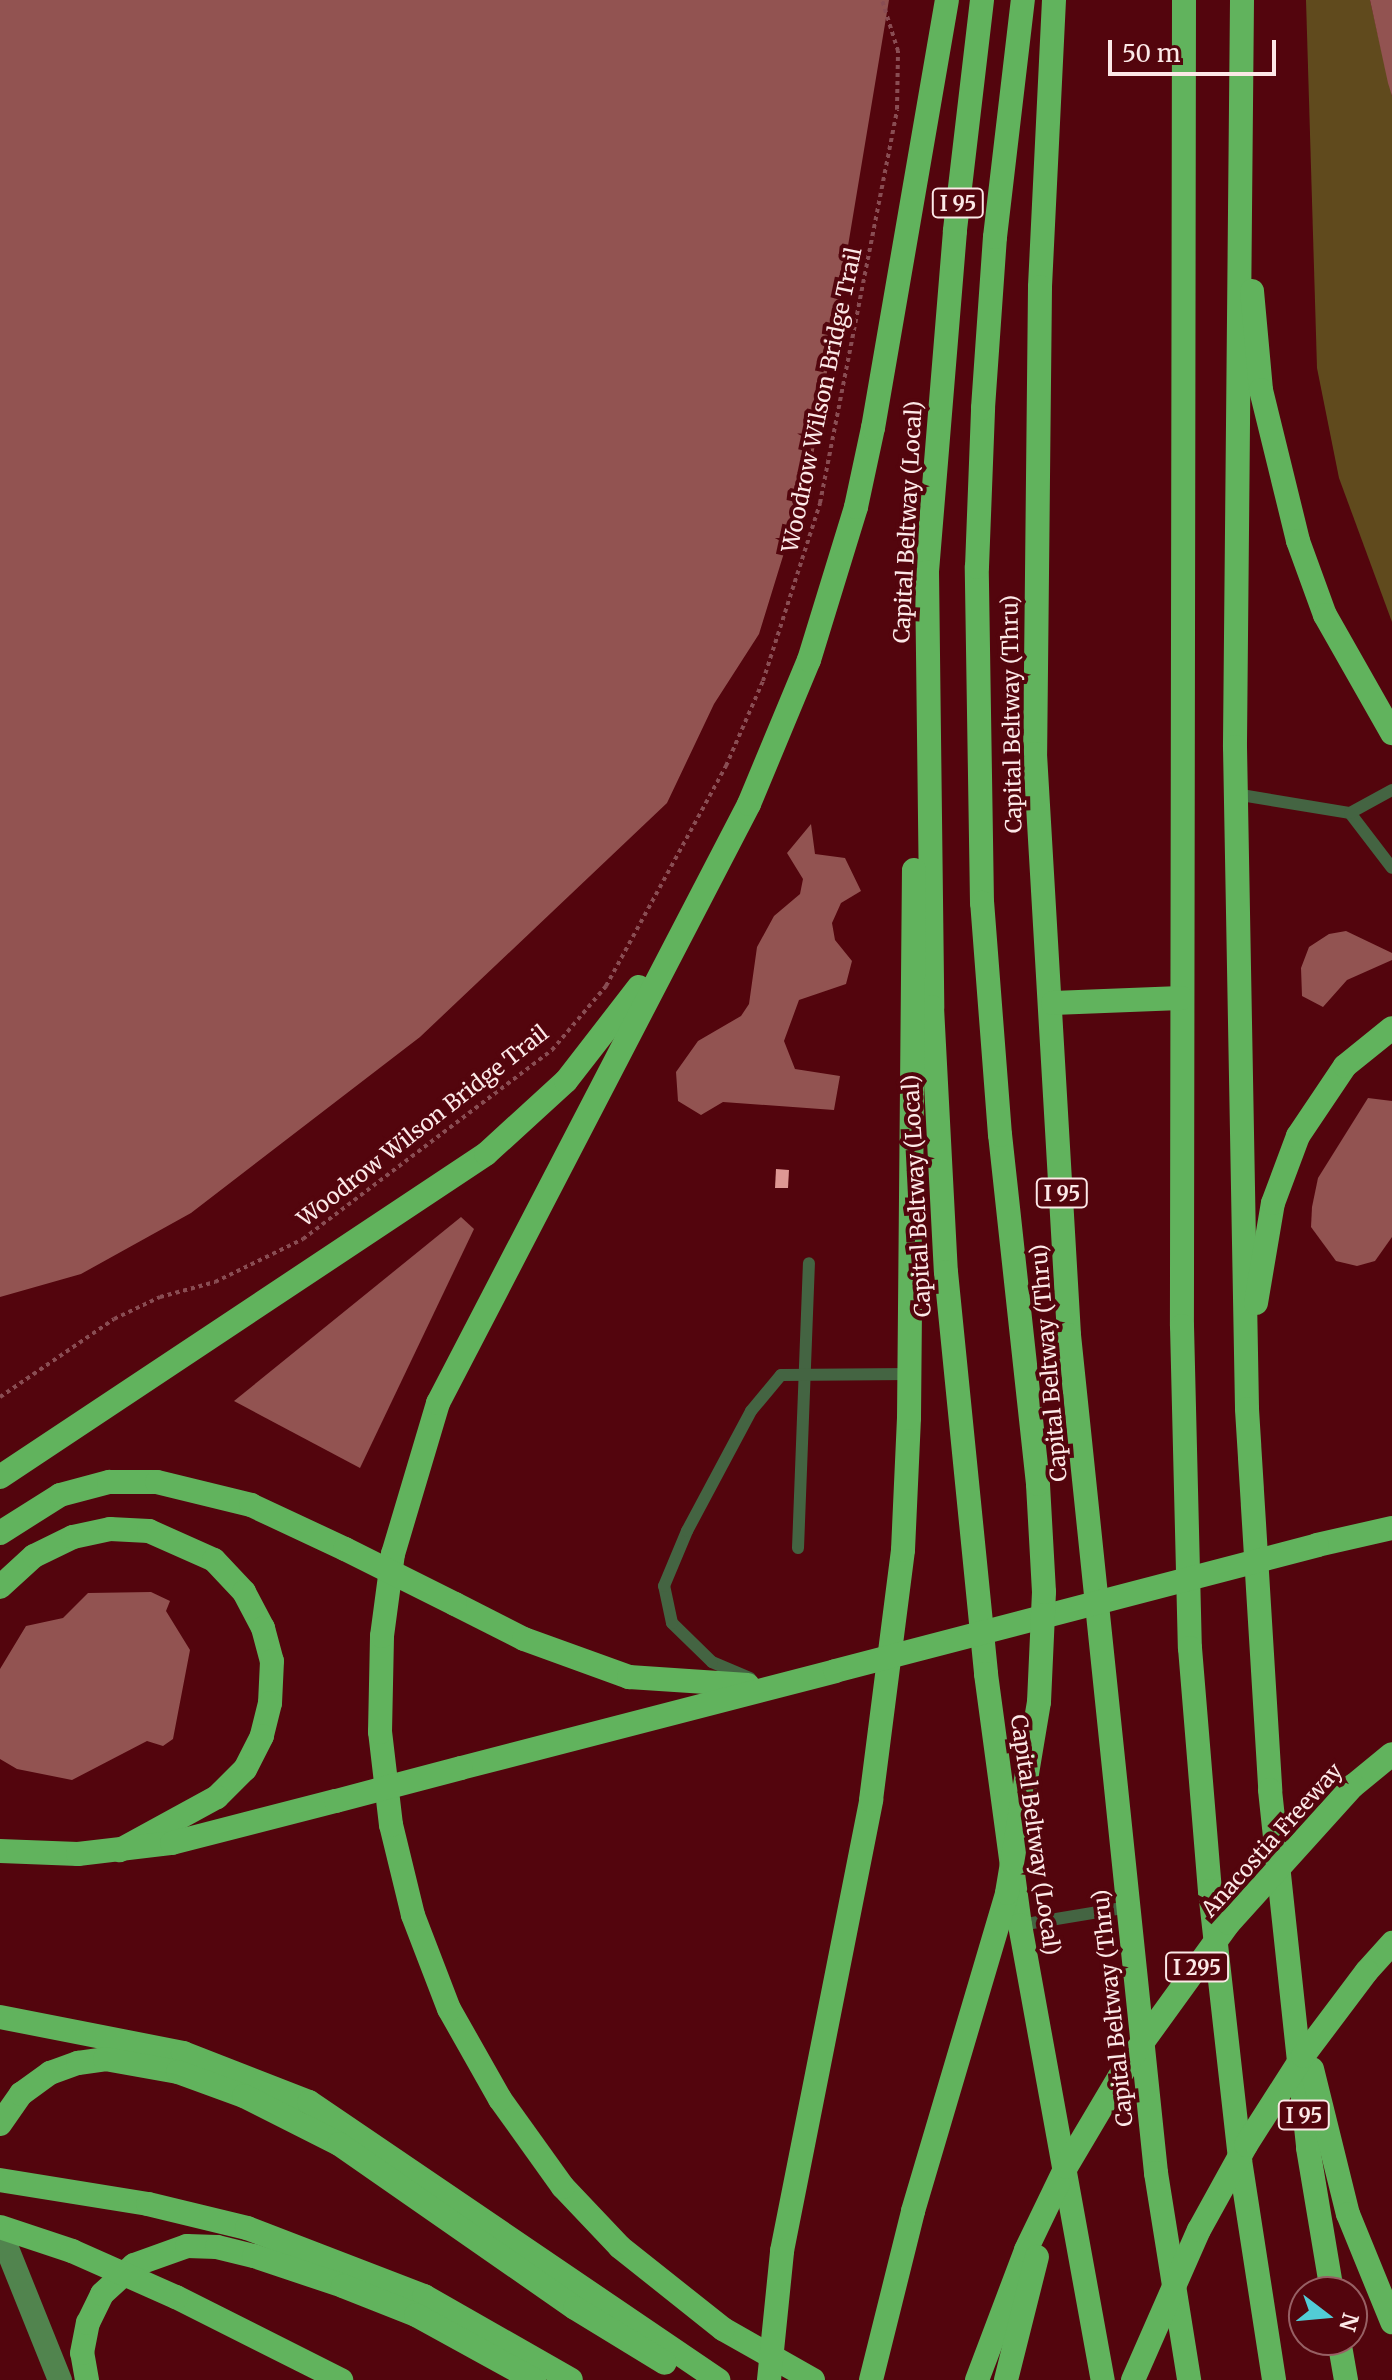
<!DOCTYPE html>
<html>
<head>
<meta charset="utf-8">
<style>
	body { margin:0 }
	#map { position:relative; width:1392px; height:2380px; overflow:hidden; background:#53050d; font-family:Merriweather,serif }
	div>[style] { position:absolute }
	.green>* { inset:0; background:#604a1d }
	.water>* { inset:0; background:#925351 }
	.building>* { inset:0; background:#de9894 }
	.path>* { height:4px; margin-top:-2px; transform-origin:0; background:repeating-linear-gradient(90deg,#894d53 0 4px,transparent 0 8px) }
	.lane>* { height:12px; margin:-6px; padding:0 6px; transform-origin:6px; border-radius:6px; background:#446442 }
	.secondary>* { height:24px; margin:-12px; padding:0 12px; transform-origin:12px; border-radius:12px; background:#51844e }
	.highway>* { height:24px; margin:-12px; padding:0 12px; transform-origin:12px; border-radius:12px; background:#61b35d }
	.highway-bridge>* { height:24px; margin:-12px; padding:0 12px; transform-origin:12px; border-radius:12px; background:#61b35d }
	span { translate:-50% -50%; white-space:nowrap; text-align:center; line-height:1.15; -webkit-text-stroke:8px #53050d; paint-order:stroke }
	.shield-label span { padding:2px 6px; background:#53050d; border:2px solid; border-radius:6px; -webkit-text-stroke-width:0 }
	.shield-label { font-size:20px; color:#fce8e7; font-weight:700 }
	.street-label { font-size:22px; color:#fce8e7 }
	.north { position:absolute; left:1288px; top:2276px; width:80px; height:80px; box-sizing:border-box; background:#53050d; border:2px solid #976064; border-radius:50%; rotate:106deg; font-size:22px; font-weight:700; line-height:32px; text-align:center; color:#fce8e7 }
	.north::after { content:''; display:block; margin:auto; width:28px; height:36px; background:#52ccd6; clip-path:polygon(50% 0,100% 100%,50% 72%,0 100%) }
	.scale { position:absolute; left:1108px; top:40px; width:168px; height:36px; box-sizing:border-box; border:4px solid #fce8e7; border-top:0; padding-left:10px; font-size:24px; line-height:28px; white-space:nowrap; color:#fce8e7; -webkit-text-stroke:6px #53050d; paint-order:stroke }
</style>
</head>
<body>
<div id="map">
	<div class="green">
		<i style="clip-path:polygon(1306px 0,1370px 0,1392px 96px,1392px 622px,1339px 478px,1317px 368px)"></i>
	</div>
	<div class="water">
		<i style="clip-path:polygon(0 0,889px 0,812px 462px,759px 634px,714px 704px,667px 803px,420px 1037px,191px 1213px,81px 1274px,0 1297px)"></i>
		<i style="clip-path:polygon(1370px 0,1392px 0,1392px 96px,1388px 83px)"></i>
		<i style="clip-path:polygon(811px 824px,815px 854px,845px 858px,861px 891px,841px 903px,832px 923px,835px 940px,852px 961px,846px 984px,799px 1000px,784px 1041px,795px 1069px,840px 1076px,834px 1110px,723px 1102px,701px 1115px,678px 1101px,676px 1072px,698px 1041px,741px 1016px,749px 1004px,757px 947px,774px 916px,800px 894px,803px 879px,787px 853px)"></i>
		<i style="clip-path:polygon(1346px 931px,1392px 953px,1392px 960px,1347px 980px,1323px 1007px,1302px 996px,1301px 968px,1309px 947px,1329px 934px)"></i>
		<i style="clip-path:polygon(1368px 1098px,1392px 1101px,1392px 1237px,1375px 1261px,1357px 1266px,1336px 1261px,1311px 1227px,1312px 1207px,1318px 1178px)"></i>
		<i style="clip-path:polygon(461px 1217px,474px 1229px,360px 1468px,234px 1401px)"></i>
		<i style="clip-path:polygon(151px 1592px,170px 1601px,166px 1611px,190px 1650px,173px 1739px,163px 1746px,147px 1741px,72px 1780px,17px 1769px,0 1759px,0 1669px,26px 1626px,63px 1618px,88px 1593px)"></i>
	</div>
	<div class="building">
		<i style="clip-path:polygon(776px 1169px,789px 1170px,788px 1188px,775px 1188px)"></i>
	</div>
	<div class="path">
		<i style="left:0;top:1397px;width:138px;rotate:-34.4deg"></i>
		<i style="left:114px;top:1319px;width:51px;rotate:-25.6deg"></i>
		<i style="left:160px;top:1297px;width:57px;rotate:-15.3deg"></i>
		<i style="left:215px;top:1282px;width:98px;rotate:-26deg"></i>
		<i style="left:303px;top:1239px;width:313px;rotate:-37.2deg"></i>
		<i style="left:552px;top:1050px;width:84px;rotate:-49.8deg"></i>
		<i style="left:606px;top:986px;width:251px;rotate:-61.4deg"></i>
		<i style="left:726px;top:766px;width:93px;rotate:-66.5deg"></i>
		<i style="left:763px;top:681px;width:187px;rotate:-72.2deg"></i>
		<i style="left:820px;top:503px;width:401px;rotate:-78.9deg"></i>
		<i style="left:897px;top:109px;width:58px;rotate:-89deg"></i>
		<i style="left:898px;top:51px;width:53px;rotate:-107.4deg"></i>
	</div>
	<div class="lane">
		<i style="left:1235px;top:794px;width:117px;rotate:9.4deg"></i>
		<i style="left:1350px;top:813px;width:69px;rotate:52.6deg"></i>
		<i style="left:1350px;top:813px;width:48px;rotate:-28.7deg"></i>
		<i style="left:798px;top:1548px;width:285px;rotate:-87.8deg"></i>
		<i style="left:750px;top:1678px;width:41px;rotate:-157.2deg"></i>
		<i style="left:712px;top:1662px;width:56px;rotate:-135.7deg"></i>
		<i style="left:672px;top:1623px;width:38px;rotate:-102deg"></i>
		<i style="left:664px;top:1586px;width:60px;rotate:-67.3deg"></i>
		<i style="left:687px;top:1531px;width:136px;rotate:-61.9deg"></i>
		<i style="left:751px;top:1411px;width:47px;rotate:-50.2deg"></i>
		<i style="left:781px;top:1375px;width:129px;rotate:-0.4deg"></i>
		<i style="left:1020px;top:1925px;width:110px;rotate:-9.4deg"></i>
	</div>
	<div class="secondary">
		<i style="left:0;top:2231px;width:161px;rotate:68.1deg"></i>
	</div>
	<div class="highway">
		<i style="left:982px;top:0;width:233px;rotate:96.7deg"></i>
		<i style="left:955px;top:231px;width:342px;rotate:94.7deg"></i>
		<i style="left:927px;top:572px;width:435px;rotate:89.3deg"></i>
		<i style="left:932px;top:1007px;width:265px;rotate:87deg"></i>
		<i style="left:946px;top:1272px;width:404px;rotate:84.3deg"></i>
		<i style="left:986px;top:1674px;width:253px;rotate:82.3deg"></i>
		<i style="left:1020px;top:1925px;width:463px;rotate:79.7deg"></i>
		<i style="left:1054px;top:0;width:287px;rotate:92.8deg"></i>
		<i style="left:1040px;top:287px;width:467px;rotate:90.6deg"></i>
		<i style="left:1035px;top:754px;width:582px;rotate:86.65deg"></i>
		<i style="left:1069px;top:1335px;width:843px;rotate:84.07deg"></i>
		<i style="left:1156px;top:2173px;width:210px;rotate:80.9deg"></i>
		<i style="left:1184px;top:0;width:1326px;rotate:90.09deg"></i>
		<i style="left:1182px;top:1326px;width:322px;rotate:88.6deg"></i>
		<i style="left:1190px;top:1648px;width:244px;rotate:85.3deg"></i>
		<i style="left:1210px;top:1891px;width:271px;rotate:83.6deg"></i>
		<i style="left:1240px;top:2160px;width:223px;rotate:81.2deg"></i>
		<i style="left:1242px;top:0;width:747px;rotate:90.54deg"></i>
		<i style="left:1235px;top:747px;width:662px;rotate:88.96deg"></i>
		<i style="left:1247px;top:1409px;width:382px;rotate:86.5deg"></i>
		<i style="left:1270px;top:1790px;width:360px;rotate:83.9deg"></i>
		<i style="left:1308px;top:2148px;width:146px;rotate:80.5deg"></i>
		<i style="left:1252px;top:291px;width:99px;rotate:84.8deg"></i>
		<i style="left:1261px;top:390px;width:155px;rotate:76.2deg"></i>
		<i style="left:1298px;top:541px;width:79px;rotate:70deg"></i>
		<i style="left:1325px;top:615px;width:136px;rotate:60.4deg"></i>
		<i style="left:982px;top:903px;width:336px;rotate:-90.9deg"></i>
		<i style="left:977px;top:567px;width:159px;rotate:-87.8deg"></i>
		<i style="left:983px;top:408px;width:171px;rotate:-86deg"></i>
		<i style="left:995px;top:237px;width:239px;rotate:-83.3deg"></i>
		<i style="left:1053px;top:1003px;width:128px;rotate:-2.2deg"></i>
		<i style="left:1256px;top:1303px;width:101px;rotate:-80.4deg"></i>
		<i style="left:1273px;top:1203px;width:72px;rotate:-69.5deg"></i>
		<i style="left:1298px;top:1136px;width:84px;rotate:-56.1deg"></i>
		<i style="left:1345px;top:1066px;width:60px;rotate:-39deg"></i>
		<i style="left:0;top:1477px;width:584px;rotate:-33.61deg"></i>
		<i style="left:486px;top:1154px;width:108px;rotate:-42.4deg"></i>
		<i style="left:566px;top:1081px;width:119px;rotate:-52.2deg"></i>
		<i style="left:0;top:1533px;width:71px;rotate:-32.3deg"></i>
		<i style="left:60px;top:1495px;width:51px;rotate:-14.9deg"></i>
		<i style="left:109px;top:1482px;width:48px"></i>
		<i style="left:157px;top:1482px;width:97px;rotate:13.7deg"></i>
		<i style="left:251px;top:1505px;width:104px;rotate:25.1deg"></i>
		<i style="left:1317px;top:1545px;width:77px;rotate:-12.8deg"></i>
		<i style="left:0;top:1587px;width:46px;rotate:-42.4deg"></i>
		<i style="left:34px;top:1556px;width:43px;rotate:-26deg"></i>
		<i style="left:73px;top:1537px;width:38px;rotate:-12deg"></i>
		<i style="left:110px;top:1529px;width:39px;rotate:3deg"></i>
		<i style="left:149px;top:1531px;width:71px;rotate:24deg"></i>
		<i style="left:214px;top:1560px;width:44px;rotate:46.8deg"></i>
		<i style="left:244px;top:1592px;width:41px;rotate:62.2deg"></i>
		<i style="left:263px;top:1628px;width:34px;rotate:75deg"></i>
		<i style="left:272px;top:1661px;width:42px;rotate:92.7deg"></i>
		<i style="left:270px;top:1703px;width:34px;rotate:104deg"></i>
		<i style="left:262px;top:1736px;width:37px;rotate:117deg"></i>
		<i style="left:245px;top:1769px;width:40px;rotate:135deg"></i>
		<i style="left:217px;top:1797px;width:111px;rotate:151.3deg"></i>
		<i style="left:455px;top:1604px;width:77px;rotate:26.9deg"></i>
		<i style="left:524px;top:1639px;width:112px;rotate:19.9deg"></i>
		<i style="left:629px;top:1677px;width:119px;rotate:3.8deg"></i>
		<i style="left:461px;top:1768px;width:386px;rotate:-14.5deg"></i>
		<i style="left:1353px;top:1786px;width:50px;rotate:-39.4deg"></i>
		<i style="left:0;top:1851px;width:78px;rotate:2.2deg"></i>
		<i style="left:78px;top:1854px;width:95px;rotate:-6.7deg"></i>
		<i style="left:172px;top:1843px;width:169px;rotate:-14.4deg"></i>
		<i style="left:1367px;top:1971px;width:38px;rotate:-48deg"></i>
		<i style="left:0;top:2017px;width:187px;rotate:11.1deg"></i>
		<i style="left:183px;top:2053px;width:135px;rotate:21.3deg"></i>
		<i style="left:309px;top:2102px;width:495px;rotate:34.2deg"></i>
		<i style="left:1312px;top:2069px;width:149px;rotate:76.1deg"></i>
		<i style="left:1348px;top:2214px;width:117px;rotate:67.8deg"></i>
		<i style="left:0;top:2124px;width:37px;rotate:-55deg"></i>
		<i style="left:21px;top:2094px;width:36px;rotate:-36deg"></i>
		<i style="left:50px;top:2073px;width:30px;rotate:-20deg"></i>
		<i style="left:78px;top:2063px;width:27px;rotate:-8deg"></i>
		<i style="left:105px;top:2059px;width:74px;rotate:10.1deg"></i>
		<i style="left:178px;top:2072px;width:70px;rotate:20deg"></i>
		<i style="left:244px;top:2096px;width:106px;rotate:26.8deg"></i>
		<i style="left:339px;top:2144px;width:287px;rotate:34.8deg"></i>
		<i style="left:575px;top:2308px;width:105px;rotate:31.4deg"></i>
		<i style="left:0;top:2180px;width:150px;rotate:9.2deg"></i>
		<i style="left:148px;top:2204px;width:102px;rotate:13.6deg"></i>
		<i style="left:247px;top:2228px;width:190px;rotate:21deg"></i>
		<i style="left:424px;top:2296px;width:169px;rotate:29.7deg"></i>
		<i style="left:782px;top:2251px;width:460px;rotate:-78.8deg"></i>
		<i style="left:871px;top:1800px;width:252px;rotate:-82.7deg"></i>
		<i style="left:903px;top:1550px;width:132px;rotate:-87.4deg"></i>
		<i style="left:909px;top:1418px;width:548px;rotate:-89.48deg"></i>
		<i style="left:176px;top:2297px;width:185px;rotate:26.7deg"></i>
		<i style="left:1339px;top:2340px;width:41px;rotate:80.1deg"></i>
		<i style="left:87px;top:2380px;width:27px;rotate:-100deg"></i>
		<i style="left:82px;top:2353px;width:31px;rotate:-79deg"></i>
		<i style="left:88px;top:2323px;width:32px;rotate:-64deg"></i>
		<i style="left:102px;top:2294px;width:43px;rotate:-42.2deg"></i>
		<i style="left:134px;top:2265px;width:56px;rotate:-19.7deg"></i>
		<i style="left:187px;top:2246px;width:30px;rotate:2deg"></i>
		<i style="left:217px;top:2247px;width:38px;rotate:14deg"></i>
		<i style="left:254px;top:2256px;width:94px;rotate:18.6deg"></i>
		<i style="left:343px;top:2286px;width:79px;rotate:21.7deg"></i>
		<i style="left:416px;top:2315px;width:135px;rotate:28.8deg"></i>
		<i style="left:813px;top:2380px;width:103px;rotate:-150.5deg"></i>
		<i style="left:723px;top:2329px;width:132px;rotate:-141.5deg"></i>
		<i style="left:620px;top:2247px;width:83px;rotate:-133.5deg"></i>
		<i style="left:563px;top:2187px;width:108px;rotate:-125.6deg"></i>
		<i style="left:500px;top:2099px;width:103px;rotate:-119.5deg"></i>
		<i style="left:449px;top:2009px;width:101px;rotate:-111deg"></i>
		<i style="left:413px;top:1915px;width:93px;rotate:-103.7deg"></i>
		<i style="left:391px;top:1825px;width:94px;rotate:-96.7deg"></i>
		<i style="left:380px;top:1732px;width:96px;rotate:-88.8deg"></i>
		<i style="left:382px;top:1636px;width:83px;rotate:-82.4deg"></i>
		<i style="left:393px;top:1554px;width:158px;rotate:-73.4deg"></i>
		<i style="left:438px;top:1403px;width:675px;rotate:-62.56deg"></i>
		<i style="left:749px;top:804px;width:156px;rotate:-67.4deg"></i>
		<i style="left:809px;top:660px;width:160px;rotate:-72.9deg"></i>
		<i style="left:856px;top:507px;width:81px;rotate:-77.9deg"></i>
		<i style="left:873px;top:428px;width:434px;rotate:-80.2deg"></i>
	</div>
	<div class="highway-bridge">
		<i style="left:345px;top:1549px;width:123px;rotate:26.6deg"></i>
		<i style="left:835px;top:1671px;width:498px;rotate:-14.6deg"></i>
		<i style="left:336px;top:1801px;width:129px;rotate:-14.8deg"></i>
		<i style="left:0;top:2227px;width:76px;rotate:18.4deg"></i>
		<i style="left:72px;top:2251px;width:114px;rotate:23.9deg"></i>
		<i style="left:769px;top:2380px;width:130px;rotate:-84.2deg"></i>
		<i style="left:871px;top:2380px;width:174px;rotate:-76deg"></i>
		<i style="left:913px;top:2211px;width:332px;rotate:-73.5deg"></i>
		<i style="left:1007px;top:1893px;width:194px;rotate:-80.5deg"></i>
		<i style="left:1039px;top:1702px;width:110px;rotate:-87.4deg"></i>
		<i style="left:1044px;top:1592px;width:108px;rotate:-93.2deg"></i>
		<i style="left:1038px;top:1484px;width:351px;rotate:-96.2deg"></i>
		<i style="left:1000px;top:1135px;width:233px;rotate:-94.4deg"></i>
		<i style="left:977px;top:2380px;width:139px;rotate:-69.3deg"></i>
		<i style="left:1026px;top:2250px;width:92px;rotate:-64.3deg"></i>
		<i style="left:1066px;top:2167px;width:123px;rotate:-59.3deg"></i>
		<i style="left:1129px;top:2061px;width:170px;rotate:-54.1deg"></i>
		<i style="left:1229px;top:1923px;width:185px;rotate:-47.9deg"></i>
		<i style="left:1006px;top:2380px;width:127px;rotate:-75.9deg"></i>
		<i style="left:1133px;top:2380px;width:164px;rotate:-66.3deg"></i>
		<i style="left:1199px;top:2230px;width:97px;rotate:-61.1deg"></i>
		<i style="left:1246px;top:2145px;width:106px;rotate:-57.4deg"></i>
		<i style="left:1303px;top:2056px;width:106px;rotate:-53deg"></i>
	</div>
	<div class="shield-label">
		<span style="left:958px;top:203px">I 95</span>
		<span style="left:1062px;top:1193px">I 95</span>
		<span style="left:1197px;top:1967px">I 295</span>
		<span style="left:1304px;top:2115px">I 95</span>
	</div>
	<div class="street-label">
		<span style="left:822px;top:400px;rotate:-78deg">Woodrow Wilson Bridge Trail</span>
		<span style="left:908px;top:522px;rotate:-87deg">Capital Beltway (Local)</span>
		<span style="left:1012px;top:714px;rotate:-91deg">Capital Beltway (Thru)</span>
		<span style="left:423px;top:1126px;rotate:-38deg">Woodrow Wilson Bridge Trail</span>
		<span style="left:917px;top:1196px;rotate:-93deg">Capital Beltway (Local)</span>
		<span style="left:1049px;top:1363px;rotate:-95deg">Capital Beltway (Thru)</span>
		<span style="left:1035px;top:1835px;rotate:82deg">Capital Beltway (Local)</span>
		<span style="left:1272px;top:1840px;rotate:-48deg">Anacostia Freeway</span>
		<span style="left:1113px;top:2008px;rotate:-96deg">Capital Beltway (Thru)</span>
	</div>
	<div class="north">N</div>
	<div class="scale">50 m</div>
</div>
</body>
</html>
